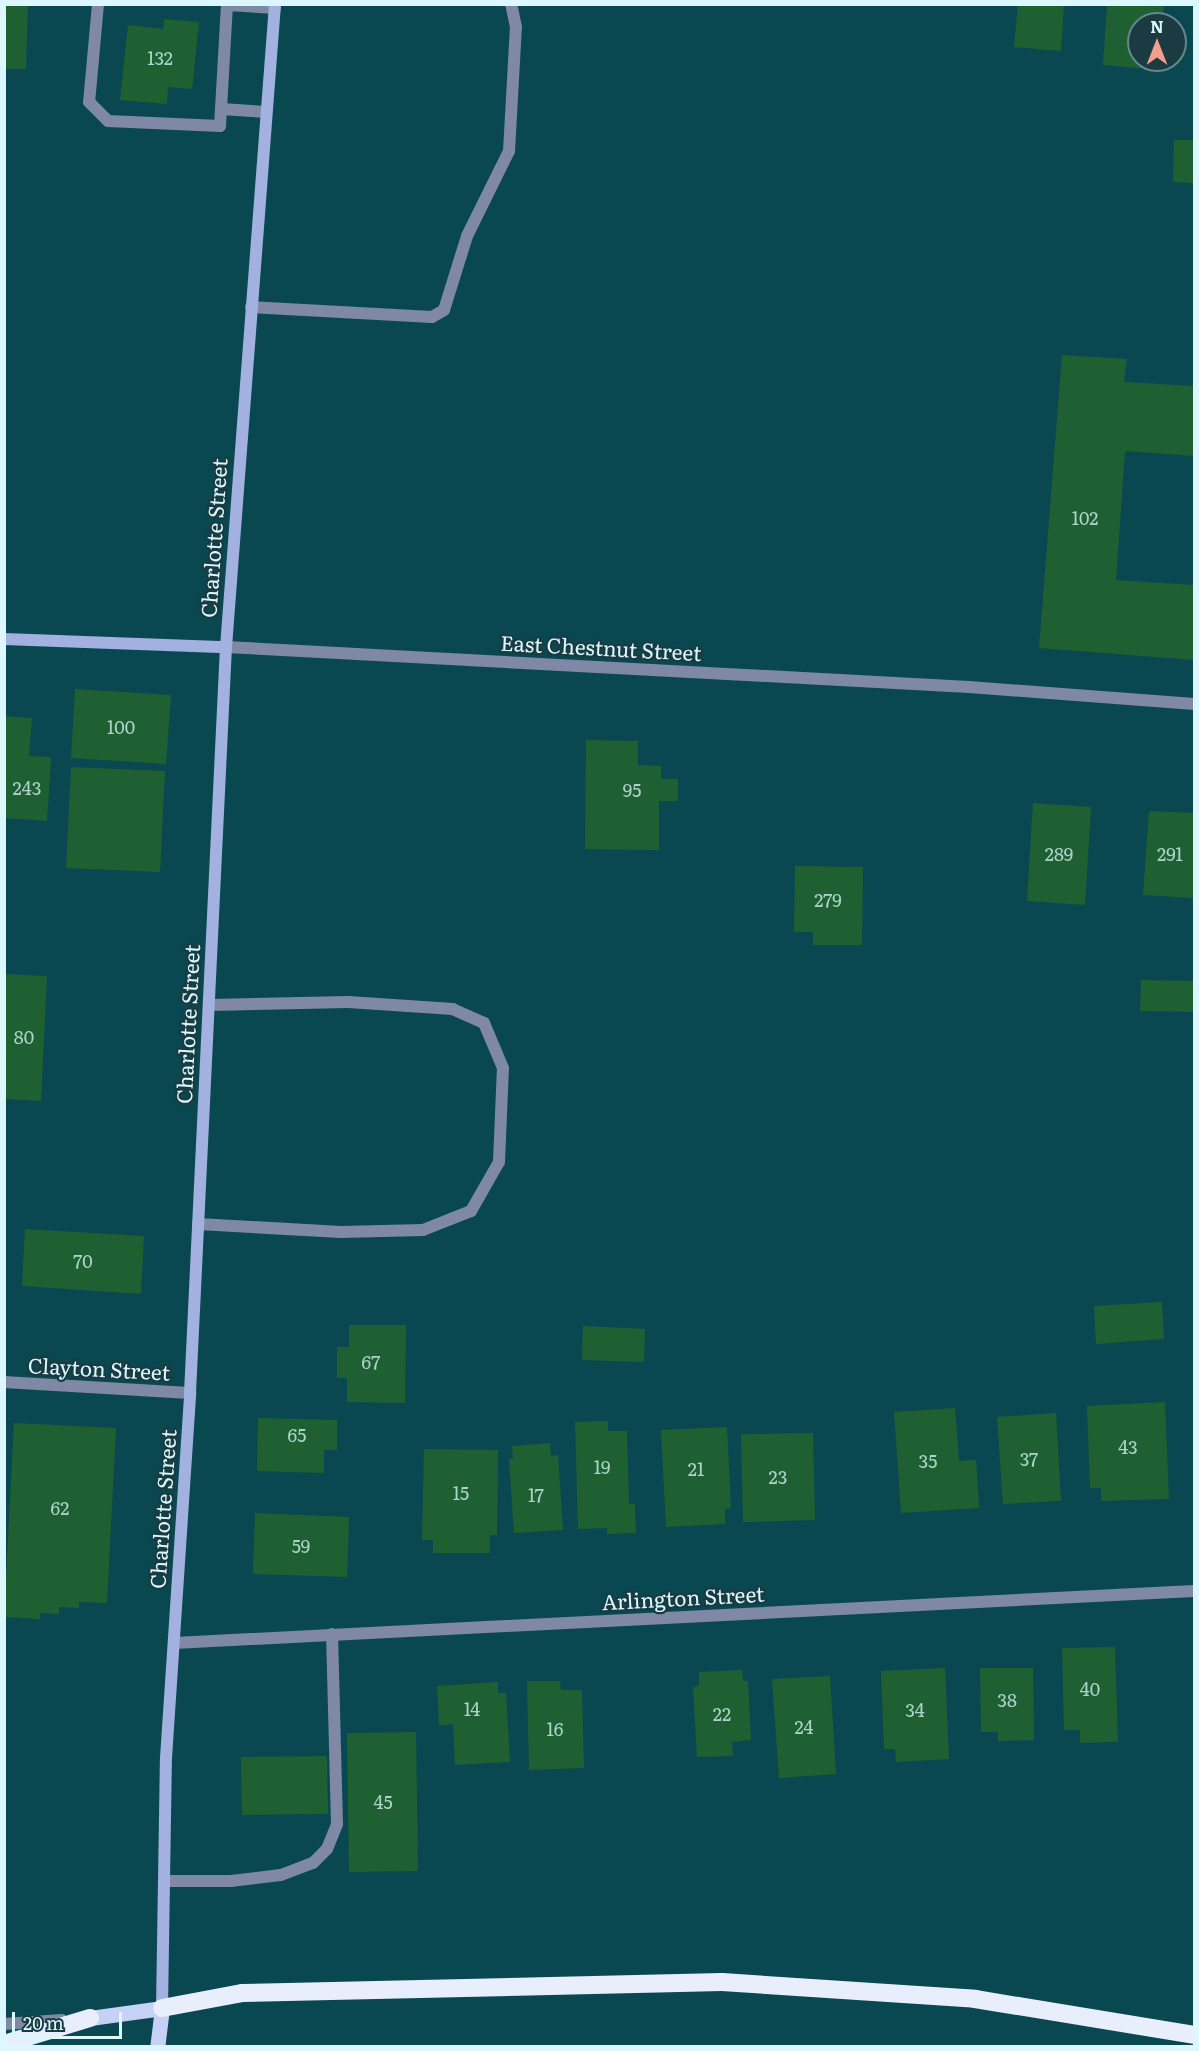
<!DOCTYPE html>
<html>
<head>
<meta charset="utf-8">
<style>
	body { margin:0 }
	#map { position:relative; width:1199px; height:2051px; overflow:hidden; background:#094851; font-family:Literata,serif }
	div>[style] { position:absolute }
	.building>* { inset:0; background:#1f6033 }
	.lane>* { height:12px; margin:-6px; padding:0 6px; transform-origin:6px; border-radius:6px; background:#7f89a5 }
	.street>* { height:12px; margin:-6px; padding:0 6px; transform-origin:6px; border-radius:6px; background:#7f89a5 }
	.secondary>* { height:12px; margin:-6px; padding:0 6px; transform-origin:6px; border-radius:6px; background:#a2b1df }
	.primary>* { height:15px; margin:-7.5px; padding:0 7.5px; transform-origin:7.5px; border-radius:7.5px; background:#c5d1f5 }
	.highway>* { height:18px; margin:-9px; padding:0 9px; transform-origin:9px; border-radius:9px; background:#e9eefd }
	span { translate:-50% -50%; white-space:nowrap; text-align:center; line-height:1.15; -webkit-text-stroke:4.5px #193b41; paint-order:stroke }
	.number-label { font-size:18px; color:#add2cb }
	.number-label span { -webkit-text-stroke-width:0 }
	.street-label { font-size:21px; color:#dcf8fe }
	.frame { position:absolute; inset:0; border:6px solid #dcf8fe; pointer-events:none }
	.north { position:absolute; left:1127px; top:12px; width:60px; height:60px; box-sizing:border-box; background:#193b41; border:2px solid #67878d; border-radius:50%; rotate:0deg; font-size:16px; font-weight:700; line-height:24px; text-align:center; color:#dcf8fe }
	.north::after { content:''; display:block; margin:auto; width:21px; height:27px; background:#f59d8e; clip-path:polygon(50% 0,100% 100%,50% 72%,0 100%) }
	.scale { position:absolute; left:12px; top:2012px; width:110px; height:27px; box-sizing:border-box; border:3px solid #dcf8fe; border-top:0; padding-left:8px; font-size:18px; line-height:21px; white-space:nowrap; color:#dcf8fe; -webkit-text-stroke:4px #193b41; paint-order:stroke }
</style>
</head>
<body>
<div id="map">
	<div class="building">
		<i style="clip-path:polygon(4px 4px,28px 4px,26px 69px,4px 69px)"></i>
		<i style="clip-path:polygon(1018px 4px,1064px 4px,1061px 51px,1014px 47px)"></i>
		<i style="clip-path:polygon(1107px 4px,1164px 4px,1162px 24px,1139px 24px,1139px 60px,1160px 60px,1159px 70px,1103px 65px)"></i>
		<i style="clip-path:polygon(164px 19px,199px 22px,192px 89px,168px 87px,167px 104px,120px 100px,128px 25px,163px 29px)"></i>
		<i style="clip-path:polygon(1174px 140px,1194px 140px,1194px 183px,1173px 182px)"></i>
		<i style="clip-path:polygon(1062px 355px,1127px 359px,1124px 382px,1194px 386px,1194px 456px,1125px 451px,1116px 580px,1194px 585px,1194px 660px,1039px 648px)"></i>
		<i style="clip-path:polygon(75px 689px,171px 695px,166px 764px,71px 758px)"></i>
		<i style="clip-path:polygon(4px 716px,32px 718px,29px 756px,51px 757px,47px 821px,4px 818px)"></i>
		<i style="clip-path:polygon(586px 740px,638px 741px,638px 765px,661px 766px,661px 779px,678px 779px,678px 801px,659px 801px,659px 850px,585px 849px)"></i>
		<i style="clip-path:polygon(71px 767px,165px 771px,160px 872px,66px 868px)"></i>
		<i style="clip-path:polygon(1033px 803px,1091px 807px,1085px 905px,1027px 901px)"></i>
		<i style="clip-path:polygon(1149px 811px,1194px 813px,1194px 898px,1143px 895px)"></i>
		<i style="clip-path:polygon(795px 866px,863px 867px,862px 945px,813px 945px,813px 932px,794px 932px)"></i>
		<i style="clip-path:polygon(4px 974px,47px 976px,41px 1101px,4px 1099px)"></i>
		<i style="clip-path:polygon(1141px 980px,1194px 981px,1194px 1012px,1140px 1011px)"></i>
		<i style="clip-path:polygon(25px 1229px,144px 1236px,141px 1294px,22px 1286px)"></i>
		<i style="clip-path:polygon(1162px 1302px,1164px 1339px,1096px 1344px,1094px 1306px)"></i>
		<i style="clip-path:polygon(349px 1325px,406px 1325px,405px 1403px,347px 1402px,347px 1378px,337px 1378px,337px 1347px,349px 1347px)"></i>
		<i style="clip-path:polygon(583px 1326px,645px 1329px,644px 1362px,582px 1360px)"></i>
		<i style="clip-path:polygon(1165px 1402px,1169px 1499px,1101px 1501px,1101px 1488px,1090px 1488px,1087px 1406px)"></i>
		<i style="clip-path:polygon(955px 1408px,959px 1461px,976px 1460px,979px 1508px,901px 1513px,894px 1412px)"></i>
		<i style="clip-path:polygon(1056px 1413px,1061px 1501px,1003px 1504px,997px 1417px)"></i>
		<i style="clip-path:polygon(258px 1418px,337px 1420px,337px 1450px,324px 1450px,324px 1473px,257px 1471px)"></i>
		<i style="clip-path:polygon(608px 1421px,608px 1431px,627px 1431px,629px 1504px,635px 1504px,636px 1533px,607px 1534px,607px 1528px,578px 1529px,575px 1422px)"></i>
		<i style="clip-path:polygon(14px 1423px,116px 1428px,107px 1603px,79px 1602px,79px 1608px,59px 1607px,59px 1614px,40px 1613px,40px 1619px,4px 1617px)"></i>
		<i style="clip-path:polygon(727px 1427px,731px 1508px,725px 1509px,725px 1524px,666px 1527px,661px 1430px)"></i>
		<i style="clip-path:polygon(813px 1433px,815px 1520px,743px 1522px,741px 1434px)"></i>
		<i style="clip-path:polygon(550px 1443px,551px 1456px,558px 1455px,563px 1530px,514px 1533px,509px 1459px,513px 1459px,512px 1446px)"></i>
		<i style="clip-path:polygon(424px 1449px,498px 1450px,497px 1535px,490px 1535px,490px 1553px,433px 1553px,433px 1540px,422px 1540px)"></i>
		<i style="clip-path:polygon(255px 1513px,349px 1517px,347px 1577px,253px 1574px)"></i>
		<i style="clip-path:polygon(1115px 1647px,1118px 1742px,1080px 1743px,1080px 1730px,1064px 1730px,1062px 1648px)"></i>
		<i style="clip-path:polygon(945px 1668px,949px 1759px,896px 1762px,895px 1749px,884px 1749px,881px 1671px)"></i>
		<i style="clip-path:polygon(980px 1668px,1033px 1668px,1034px 1740px,998px 1741px,998px 1732px,981px 1732px)"></i>
		<i style="clip-path:polygon(742px 1670px,743px 1681px,748px 1681px,751px 1740px,732px 1742px,733px 1756px,697px 1757px,693px 1687px,699px 1686px,699px 1672px)"></i>
		<i style="clip-path:polygon(830px 1676px,836px 1774px,779px 1778px,772px 1679px)"></i>
		<i style="clip-path:polygon(527px 1681px,560px 1681px,561px 1690px,582px 1690px,584px 1768px,529px 1770px)"></i>
		<i style="clip-path:polygon(498px 1682px,498px 1693px,506px 1693px,510px 1762px,455px 1765px,453px 1724px,439px 1726px,437px 1686px)"></i>
		<i style="clip-path:polygon(416px 1732px,418px 1871px,349px 1872px,347px 1733px)"></i>
		<i style="clip-path:polygon(327px 1756px,328px 1814px,242px 1815px,241px 1757px)"></i>
	</div>
	<div class="lane">
		<i style="left:98px;top:4px;width:98px;rotate:95.2deg"></i>
		<i style="left:89px;top:102px;width:27px;rotate:45deg"></i>
		<i style="left:108px;top:121px;width:112px;rotate:2.6deg"></i>
		<i style="left:220px;top:126px;width:122px;rotate:-86.7deg"></i>
		<i style="left:227px;top:5px;width:48px;rotate:3.6deg"></i>
		<i style="left:221px;top:109px;width:45px;rotate:3.8deg"></i>
		<i style="left:251px;top:307px;width:181px;rotate:3.2deg"></i>
		<i style="left:432px;top:317px;width:14px;rotate:-30deg"></i>
		<i style="left:444px;top:310px;width:77px;rotate:-72.7deg"></i>
		<i style="left:467px;top:236px;width:95px;rotate:-63.7deg"></i>
		<i style="left:509px;top:151px;width:124px;rotate:-86.8deg"></i>
		<i style="left:516px;top:27px;width:24px;rotate:-102deg"></i>
		<i style="left:198px;top:1224px;width:143px;rotate:3.2deg"></i>
		<i style="left:341px;top:1232px;width:82px;rotate:-1.4deg"></i>
		<i style="left:423px;top:1230px;width:52px;rotate:-21.6deg"></i>
		<i style="left:471px;top:1211px;width:56px;rotate:-60.3deg"></i>
		<i style="left:499px;top:1162px;width:94px;rotate:-87.6deg"></i>
		<i style="left:503px;top:1068px;width:49px;rotate:-112.9deg"></i>
		<i style="left:484px;top:1023px;width:34px;rotate:-156deg"></i>
		<i style="left:453px;top:1009px;width:105px;rotate:-176.2deg"></i>
		<i style="left:348px;top:1002px;width:139px;rotate:178.8deg"></i>
		<i style="left:164px;top:1881px;width:67px"></i>
		<i style="left:231px;top:1881px;width:50px;rotate:-6.8deg"></i>
		<i style="left:281px;top:1875px;width:34px;rotate:-21deg"></i>
		<i style="left:313px;top:1863px;width:20px;rotate:-45deg"></i>
		<i style="left:327px;top:1849px;width:27px;rotate:-68deg"></i>
		<i style="left:337px;top:1824px;width:190px;rotate:-91.5deg"></i>
	</div>
	<div class="street">
		<i style="left:226px;top:647px;width:744px;rotate:3.08deg"></i>
		<i style="left:969px;top:687px;width:226px;rotate:4.3deg"></i>
		<i style="left:4px;top:1382px;width:186px;rotate:3.4deg"></i>
		<i style="left:174px;top:1643px;width:1021px;rotate:-2.92deg"></i>
		<i style="left:4px;top:2024px;width:58px;rotate:-3.9deg"></i>
	</div>
	<div class="secondary">
		<i style="left:4px;top:639px;width:222px;rotate:2.1deg"></i>
		<i style="left:162px;top:2008px;width:250px;rotate:-89.1deg"></i>
		<i style="left:166px;top:1758px;width:366px;rotate:-86.2deg"></i>
		<i style="left:190px;top:1393px;width:747px;rotate:-87.24deg"></i>
		<i style="left:226px;top:647px;width:645px;rotate:-85.64deg"></i>
	</div>
	<div class="primary">
		<i style="left:90px;top:2018px;width:73px;rotate:-7.9deg"></i>
		<i style="left:162px;top:2008px;width:38px;rotate:97deg"></i>
	</div>
	<div class="highway">
		<i style="left:162px;top:2008px;width:81px;rotate:-10.6deg"></i>
		<i style="left:242px;top:1993px;width:480px;rotate:-1.3deg"></i>
		<i style="left:722px;top:1982px;width:254px;rotate:3.8deg"></i>
		<i style="left:975px;top:1999px;width:222px;rotate:9.3deg"></i>
		<i style="left:4px;top:2044px;width:90px;rotate:-16.8deg"></i>
	</div>
	<div class="number-label">
		<span style="left:160px;top:58px">132</span>
		<span style="left:1085px;top:518px">102</span>
		<span style="left:121px;top:727px">100</span>
		<span style="left:27px;top:788px">243</span>
		<span style="left:632px;top:790px">95</span>
		<span style="left:1059px;top:854px">289</span>
		<span style="left:1170px;top:854px">291</span>
		<span style="left:828px;top:900px">279</span>
		<span style="left:24px;top:1037px">80</span>
		<span style="left:83px;top:1261px">70</span>
		<span style="left:371px;top:1362px">67</span>
		<span style="left:297px;top:1435px">65</span>
		<span style="left:1128px;top:1447px">43</span>
		<span style="left:1029px;top:1459px">37</span>
		<span style="left:928px;top:1461px">35</span>
		<span style="left:602px;top:1467px">19</span>
		<span style="left:696px;top:1469px">21</span>
		<span style="left:778px;top:1477px">23</span>
		<span style="left:461px;top:1493px">15</span>
		<span style="left:536px;top:1495px">17</span>
		<span style="left:60px;top:1508px">62</span>
		<span style="left:301px;top:1546px">59</span>
		<span style="left:1090px;top:1689px">40</span>
		<span style="left:1007px;top:1700px">38</span>
		<span style="left:472px;top:1709px">14</span>
		<span style="left:915px;top:1710px">34</span>
		<span style="left:722px;top:1714px">22</span>
		<span style="left:804px;top:1727px">24</span>
		<span style="left:555px;top:1729px">16</span>
		<span style="left:383px;top:1802px">45</span>
	</div>
	<div class="street-label">
		<span style="left:213px;top:538px;rotate:-86deg">Charlotte Street</span>
		<span style="left:601px;top:647px;rotate:3deg">East Chestnut Street</span>
		<span style="left:187px;top:1024px;rotate:-87deg">Charlotte Street</span>
		<span style="left:99px;top:1368px;rotate:3deg">Clayton Street</span>
		<span style="left:162px;top:1509px;rotate:-86deg">Charlotte Street</span>
		<span style="left:683px;top:1597px;rotate:-3deg">Arlington Street</span>
	</div>
	<div class="frame"></div>
	<div class="north">N</div>
	<div class="scale">20 m</div>
</div>
</body>
</html>
